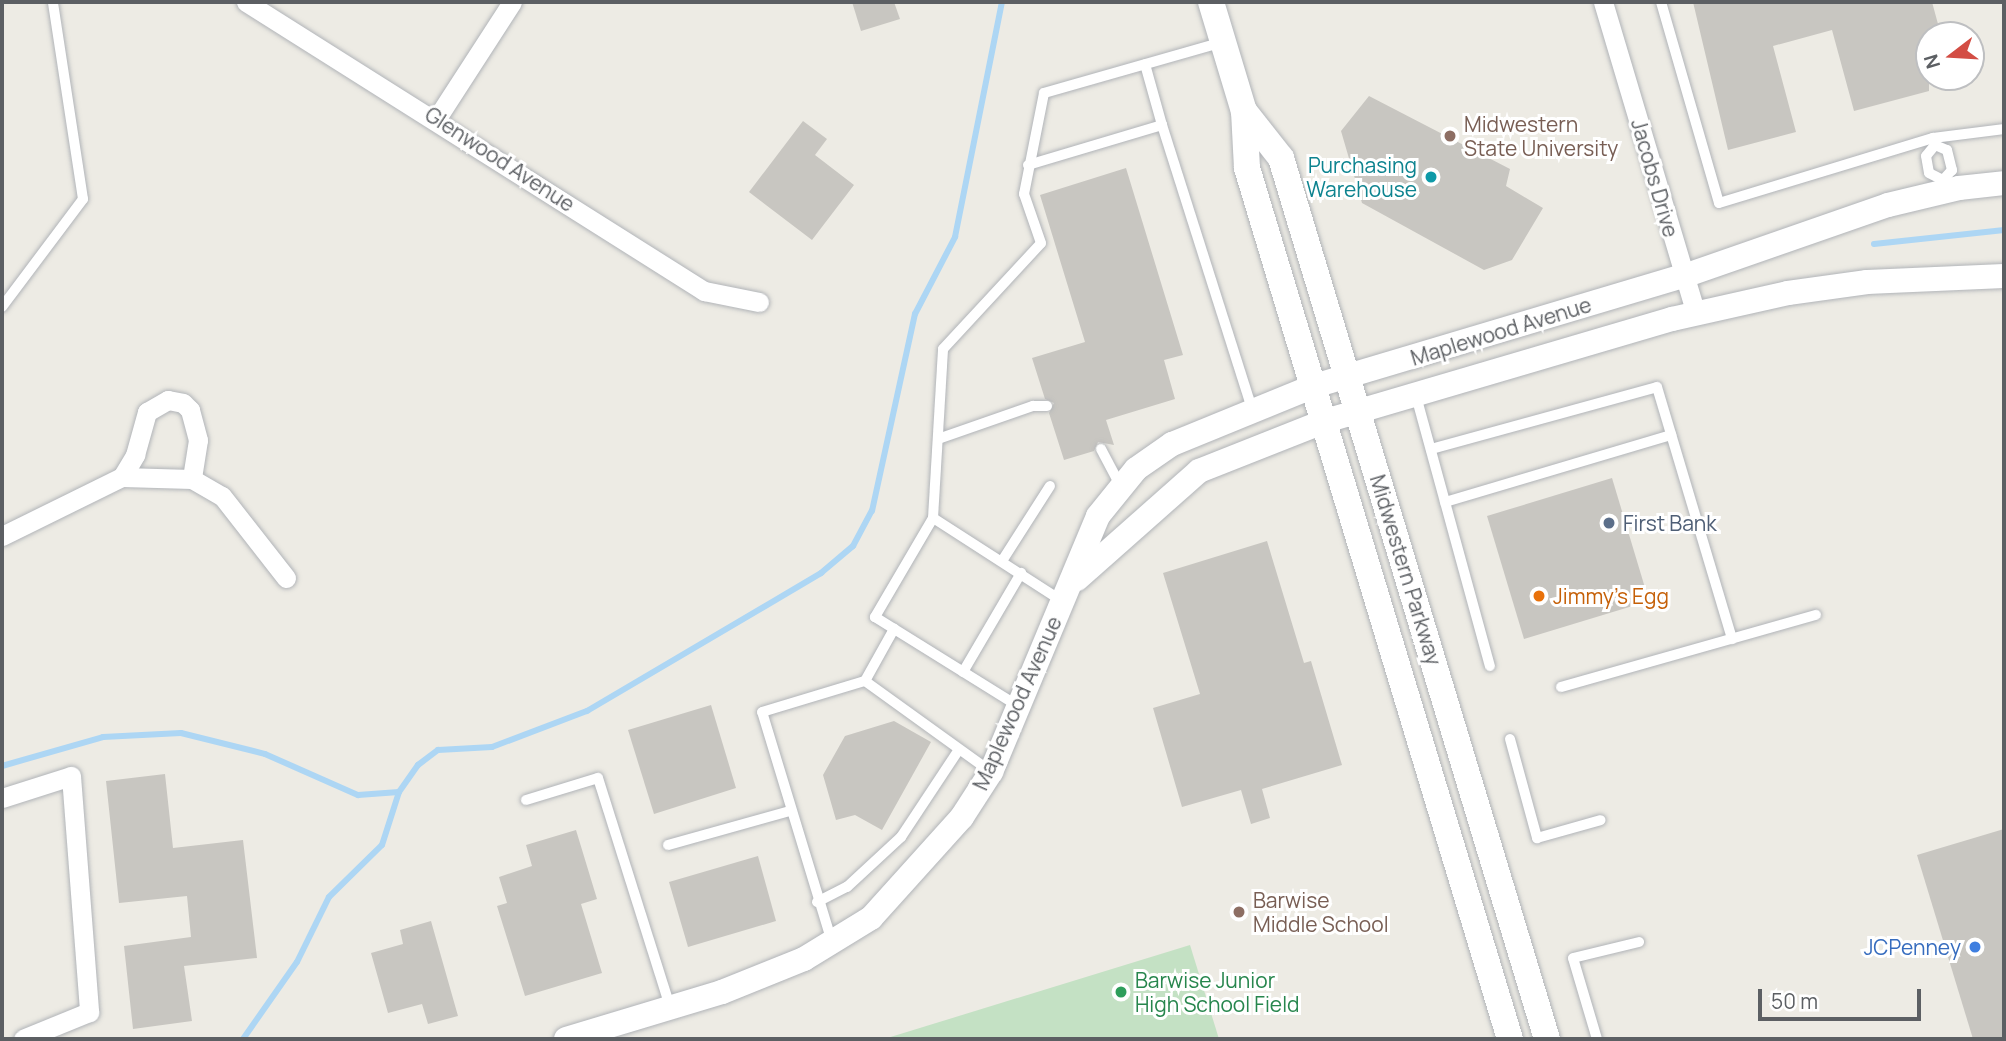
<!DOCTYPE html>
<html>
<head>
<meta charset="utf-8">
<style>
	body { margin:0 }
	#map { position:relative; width:2006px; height:1041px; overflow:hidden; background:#edebe4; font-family:Manrope,sans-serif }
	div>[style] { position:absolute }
	.green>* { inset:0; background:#c4e1c4 }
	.stream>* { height:6px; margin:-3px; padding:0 3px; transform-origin:3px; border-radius:3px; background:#add6f4 }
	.building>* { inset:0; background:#c8c6c1 }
	.roads { filter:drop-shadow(0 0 2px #b1b4b8) drop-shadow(0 0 2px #b1b4b8) }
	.service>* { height:10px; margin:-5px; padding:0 5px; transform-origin:5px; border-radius:5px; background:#fff }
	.minor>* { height:19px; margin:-9.5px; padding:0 9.5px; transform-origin:9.5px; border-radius:9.5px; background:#fff }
	.tertiary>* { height:24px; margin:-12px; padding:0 12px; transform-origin:12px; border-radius:12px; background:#fff }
	.secondary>* { height:26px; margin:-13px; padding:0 13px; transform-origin:13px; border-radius:13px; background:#fff }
	.dots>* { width:19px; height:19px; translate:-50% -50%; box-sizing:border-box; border:4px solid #fff; border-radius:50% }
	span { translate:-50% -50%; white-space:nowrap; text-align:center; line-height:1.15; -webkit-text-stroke:6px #fff; paint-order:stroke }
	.education-label { font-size:21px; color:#785e54 }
	.left { translate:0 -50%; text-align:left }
	.street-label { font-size:21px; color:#5c5f63 }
	.culture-label { font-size:21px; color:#0d838f }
	.right { translate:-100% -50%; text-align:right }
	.service-label { font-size:21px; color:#4e5e75 }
	.food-label { font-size:21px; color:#c56008 }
	.shop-label { font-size:21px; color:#366cbe }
	.leisure-label { font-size:21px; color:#27864d }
	.frame { position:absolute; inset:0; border:4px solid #5c5f63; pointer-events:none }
	.north { position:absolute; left:1915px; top:21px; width:70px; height:70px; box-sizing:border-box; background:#fff; border:2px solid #bebfc1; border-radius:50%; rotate:253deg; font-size:19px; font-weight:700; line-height:28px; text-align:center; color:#5c5f63 }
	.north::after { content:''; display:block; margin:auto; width:24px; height:32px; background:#d34d44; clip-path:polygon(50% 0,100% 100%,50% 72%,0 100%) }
	.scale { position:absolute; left:1758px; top:989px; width:163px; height:32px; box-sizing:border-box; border:4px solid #5c5f63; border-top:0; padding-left:9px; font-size:21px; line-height:24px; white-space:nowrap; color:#5c5f63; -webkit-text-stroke:5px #fff; paint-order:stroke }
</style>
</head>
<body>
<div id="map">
	<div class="green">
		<i style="clip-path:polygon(1190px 945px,1219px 1039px,884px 1039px)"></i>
	</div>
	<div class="stream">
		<i style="left:1874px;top:244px;width:131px;rotate:-6.1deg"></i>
		<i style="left:2px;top:766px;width:105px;rotate:-16deg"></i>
		<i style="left:103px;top:737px;width:78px;rotate:-2.9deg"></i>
		<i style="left:181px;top:733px;width:87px;rotate:14deg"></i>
		<i style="left:265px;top:754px;width:102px;rotate:23.8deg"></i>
		<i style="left:358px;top:795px;width:41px;rotate:-4.2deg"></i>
		<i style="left:243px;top:1039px;width:94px;rotate:-55deg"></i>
		<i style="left:297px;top:962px;width:72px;rotate:-63.8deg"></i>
		<i style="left:329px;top:897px;width:74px;rotate:-44.5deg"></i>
		<i style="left:382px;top:845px;width:56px;rotate:-72.2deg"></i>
		<i style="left:399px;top:792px;width:33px;rotate:-55deg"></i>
		<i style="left:418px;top:765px;width:25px;rotate:-37deg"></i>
		<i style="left:438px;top:750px;width:54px;rotate:-3.2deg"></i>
		<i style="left:492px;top:747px;width:102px;rotate:-20.8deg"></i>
		<i style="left:587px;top:711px;width:272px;rotate:-30.5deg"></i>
		<i style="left:821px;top:573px;width:42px;rotate:-40.2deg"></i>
		<i style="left:853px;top:546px;width:40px;rotate:-62deg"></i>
		<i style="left:872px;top:511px;width:202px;rotate:-77.7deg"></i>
		<i style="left:915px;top:314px;width:87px;rotate:-62.5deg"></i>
		<i style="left:955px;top:237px;width:240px;rotate:-78.7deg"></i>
	</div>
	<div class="building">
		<i style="clip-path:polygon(852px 2px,894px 2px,900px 19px,861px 31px)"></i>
		<i style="clip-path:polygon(1693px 2px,1932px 2px,1941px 35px,1929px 35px,1929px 91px,1854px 111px,1832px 30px,1773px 46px,1796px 132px,1728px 150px)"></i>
		<i style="clip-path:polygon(1369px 96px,1510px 169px,1506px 186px,1543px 208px,1512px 260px,1484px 270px,1362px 203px,1341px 131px)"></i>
		<i style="clip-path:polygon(803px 121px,827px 139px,815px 155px,854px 185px,812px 240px,749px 192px)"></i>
		<i style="clip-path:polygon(1126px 168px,1183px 355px,1164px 360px,1175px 399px,1106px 420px,1114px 445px,1098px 442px,1094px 451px,1064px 460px,1049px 413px,1054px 403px,1045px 399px,1032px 358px,1085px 342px,1040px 195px)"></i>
		<i style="clip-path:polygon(1612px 478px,1649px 601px,1524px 639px,1487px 516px)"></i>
		<i style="clip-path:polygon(1267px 541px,1304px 663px,1311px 661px,1342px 765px,1262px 789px,1270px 818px,1251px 824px,1241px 790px,1182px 807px,1153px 708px,1200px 694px,1163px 573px)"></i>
		<i style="clip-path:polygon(711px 705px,736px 788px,654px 814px,628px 730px)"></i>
		<i style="clip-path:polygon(894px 721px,931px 742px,882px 830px,855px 815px,836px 820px,823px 775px,845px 736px)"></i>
		<i style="clip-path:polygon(165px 774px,173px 848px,243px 840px,257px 958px,184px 966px,192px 1021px,133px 1029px,124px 946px,191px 937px,187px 896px,119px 903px,106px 781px)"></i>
		<i style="clip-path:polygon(2004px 829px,2004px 1039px,1973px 1039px,1917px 855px)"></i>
		<i style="clip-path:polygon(576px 830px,597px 899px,581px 904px,602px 973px,525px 996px,497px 906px,507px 903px,499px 877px,532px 866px,526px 845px)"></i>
		<i style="clip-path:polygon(758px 856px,776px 921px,688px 947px,669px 882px)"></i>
		<i style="clip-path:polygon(431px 921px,458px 1016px,428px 1024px,422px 1004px,388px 1013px,371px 953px,403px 944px,400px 930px)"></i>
	</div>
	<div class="roads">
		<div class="service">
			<i style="left:1661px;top:2px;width:209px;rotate:73.9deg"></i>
			<i style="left:1719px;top:203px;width:224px;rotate:-16.9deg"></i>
			<i style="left:1933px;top:138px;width:72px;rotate:-7.2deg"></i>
			<i style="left:1162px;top:125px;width:298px;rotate:72.4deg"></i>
			<i style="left:1935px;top:145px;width:13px;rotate:23deg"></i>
			<i style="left:1947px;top:150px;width:21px;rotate:76deg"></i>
			<i style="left:1952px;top:170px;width:13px;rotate:132deg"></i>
			<i style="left:1935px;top:145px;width:14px;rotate:129deg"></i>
			<i style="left:1926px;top:156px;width:17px;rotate:80deg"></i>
			<i style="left:1929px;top:173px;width:16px;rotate:27deg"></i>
			<i style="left:1028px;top:165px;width:140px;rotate:-16.6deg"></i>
			<i style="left:1162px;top:125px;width:63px;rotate:-105.6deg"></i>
			<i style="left:2px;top:307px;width:135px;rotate:-53.1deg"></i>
			<i style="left:83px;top:199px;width:199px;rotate:-98.7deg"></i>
			<i style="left:1416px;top:396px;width:280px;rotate:74.7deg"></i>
			<i style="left:938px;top:439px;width:101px;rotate:-19.2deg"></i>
			<i style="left:1033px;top:406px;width:14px"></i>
			<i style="left:1101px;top:449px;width:41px;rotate:62.2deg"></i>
			<i style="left:1431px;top:449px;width:234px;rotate:-15.3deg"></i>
			<i style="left:1657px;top:387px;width:263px;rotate:73.4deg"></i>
			<i style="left:1445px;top:502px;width:236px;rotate:-16.5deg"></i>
			<i style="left:933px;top:518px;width:115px;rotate:120.4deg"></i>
			<i style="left:875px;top:617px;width:168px;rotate:31.9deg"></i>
			<i style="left:1002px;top:561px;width:89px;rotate:-57.4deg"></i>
			<i style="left:1062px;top:601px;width:153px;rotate:-147.2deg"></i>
			<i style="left:933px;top:518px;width:169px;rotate:-86.6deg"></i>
			<i style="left:943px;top:349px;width:144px;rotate:-47.2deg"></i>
			<i style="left:1041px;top:243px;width:52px;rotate:-109.1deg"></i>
			<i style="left:1024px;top:194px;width:103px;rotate:-78.8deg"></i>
			<i style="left:1044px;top:93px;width:186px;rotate:-15.9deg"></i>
			<i style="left:963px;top:672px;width:115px;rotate:-59.6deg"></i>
			<i style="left:865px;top:681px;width:155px;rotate:35.8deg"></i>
			<i style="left:1561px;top:687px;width:265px;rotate:-15.8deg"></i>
			<i style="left:1510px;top:739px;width:103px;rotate:74.7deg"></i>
			<i style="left:1537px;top:838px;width:66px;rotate:-15.7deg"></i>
			<i style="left:526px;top:800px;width:75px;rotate:-17deg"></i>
			<i style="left:598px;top:778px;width:240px;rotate:72.5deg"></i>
			<i style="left:668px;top:845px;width:127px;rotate:-15.6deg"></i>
			<i style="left:817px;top:902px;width:34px;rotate:-27deg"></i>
			<i style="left:847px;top:887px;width:74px;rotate:-42.8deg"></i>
			<i style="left:901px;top:837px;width:103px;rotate:-56.5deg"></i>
			<i style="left:832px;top:942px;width:240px;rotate:-106.9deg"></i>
			<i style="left:762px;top:712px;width:108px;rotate:-16.8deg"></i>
			<i style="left:865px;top:681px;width:60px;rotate:-60.9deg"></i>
			<i style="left:1597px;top:1039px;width:84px;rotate:-106.5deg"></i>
			<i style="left:1573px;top:958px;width:68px;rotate:-13.6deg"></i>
		</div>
		<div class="minor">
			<i style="left:246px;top:2px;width:542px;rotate:32.25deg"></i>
			<i style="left:704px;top:291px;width:56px;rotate:11.3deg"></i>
			<i style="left:1603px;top:2px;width:325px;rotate:73.4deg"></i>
			<i style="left:437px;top:118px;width:138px;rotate:-57.1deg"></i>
			<i style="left:122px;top:477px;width:26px;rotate:-59deg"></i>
			<i style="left:135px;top:455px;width:45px;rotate:-74.4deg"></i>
			<i style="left:147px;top:412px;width:24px;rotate:-30deg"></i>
			<i style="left:168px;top:400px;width:15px;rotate:11deg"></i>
			<i style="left:183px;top:403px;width:10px;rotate:45deg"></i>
			<i style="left:190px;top:410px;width:31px;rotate:75deg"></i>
			<i style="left:198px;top:440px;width:39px;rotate:99deg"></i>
			<i style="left:2px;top:536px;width:134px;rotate:-26.2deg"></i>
			<i style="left:122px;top:477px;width:70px;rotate:1.6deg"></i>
			<i style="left:192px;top:479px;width:34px;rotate:30deg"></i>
			<i style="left:222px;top:496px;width:104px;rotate:52deg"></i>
			<i style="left:2px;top:798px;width:72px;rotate:-17.7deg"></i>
			<i style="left:71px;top:776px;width:237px;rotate:85.6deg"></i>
			<i style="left:89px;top:1012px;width:71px;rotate:157.8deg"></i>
		</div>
		<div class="tertiary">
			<i style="left:1077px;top:579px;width:163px;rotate:-41.5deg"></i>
			<i style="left:1199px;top:471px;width:136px;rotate:-21.6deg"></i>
			<i style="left:1325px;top:421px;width:362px;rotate:-16.4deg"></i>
			<i style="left:1672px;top:319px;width:119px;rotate:-12.6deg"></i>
			<i style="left:1788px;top:293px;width:80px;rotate:-7.9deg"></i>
			<i style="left:1867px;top:282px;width:137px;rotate:-2.5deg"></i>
			<i style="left:566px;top:1039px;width:163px;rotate:-16.8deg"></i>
			<i style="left:722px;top:992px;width:88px;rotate:-21.9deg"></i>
			<i style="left:804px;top:959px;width:79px;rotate:-31.5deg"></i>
			<i style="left:871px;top:918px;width:136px;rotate:-48deg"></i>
			<i style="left:962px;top:817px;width:54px;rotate:-57.2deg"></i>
			<i style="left:991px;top:772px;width:277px;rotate:-67.3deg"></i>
			<i style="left:1098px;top:516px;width:60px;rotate:-51deg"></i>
			<i style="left:1136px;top:469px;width:44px;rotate:-34.8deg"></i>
			<i style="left:1172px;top:444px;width:153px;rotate:-22.2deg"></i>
			<i style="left:1314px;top:386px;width:386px;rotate:-16.6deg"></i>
			<i style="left:1684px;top:276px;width:216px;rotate:-19.2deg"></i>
			<i style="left:1888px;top:205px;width:73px;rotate:-13.5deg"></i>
			<i style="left:1959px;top:188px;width:45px;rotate:-6.3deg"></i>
		</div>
		<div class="secondary">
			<i style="left:1211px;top:2px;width:114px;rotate:73.2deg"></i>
			<i style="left:1244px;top:111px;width:57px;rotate:87deg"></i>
			<i style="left:1247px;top:168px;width:910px;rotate:73.2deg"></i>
			<i style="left:1244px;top:111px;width:60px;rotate:51.8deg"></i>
			<i style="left:1281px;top:158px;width:920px;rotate:73.2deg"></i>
		</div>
	</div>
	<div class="dots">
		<i style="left:1450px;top:136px;background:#8d6e63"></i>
		<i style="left:1431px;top:177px;background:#0f9aa8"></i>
		<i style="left:1609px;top:523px;background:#5c6f8a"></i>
		<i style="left:1539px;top:596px;background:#e8710a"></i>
		<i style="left:1239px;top:912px;background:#8d6e63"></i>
		<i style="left:1975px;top:947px;background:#3f7fe0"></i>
		<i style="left:1121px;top:992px;background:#2e9e5b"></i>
	</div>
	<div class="education-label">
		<span class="left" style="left:1464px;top:136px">Midwestern<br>State University</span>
		<span class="left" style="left:1253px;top:912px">Barwise<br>Middle School</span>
	</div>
	<div class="street-label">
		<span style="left:500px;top:159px;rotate:33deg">Glenwood Avenue</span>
		<span style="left:1655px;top:178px;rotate:74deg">Jacobs Drive</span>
		<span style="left:1501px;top:331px;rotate:-17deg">Maplewood Avenue</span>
		<span style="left:1406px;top:570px;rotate:73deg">Midwestern Parkway</span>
		<span style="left:1017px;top:703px;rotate:-66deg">Maplewood Avenue</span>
	</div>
	<div class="culture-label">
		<span class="right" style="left:1417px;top:177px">Purchasing<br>Warehouse</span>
	</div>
	<div class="service-label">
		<span class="left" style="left:1623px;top:523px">First Bank</span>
	</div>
	<div class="food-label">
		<span class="left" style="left:1553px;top:596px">Jimmy's Egg</span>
	</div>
	<div class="shop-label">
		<span class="right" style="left:1961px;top:947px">JCPenney</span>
	</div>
	<div class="leisure-label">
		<span class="left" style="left:1135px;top:992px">Barwise Junior<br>High School Field</span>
	</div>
	<div class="frame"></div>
	<div class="north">N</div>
	<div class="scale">50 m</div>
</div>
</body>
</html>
